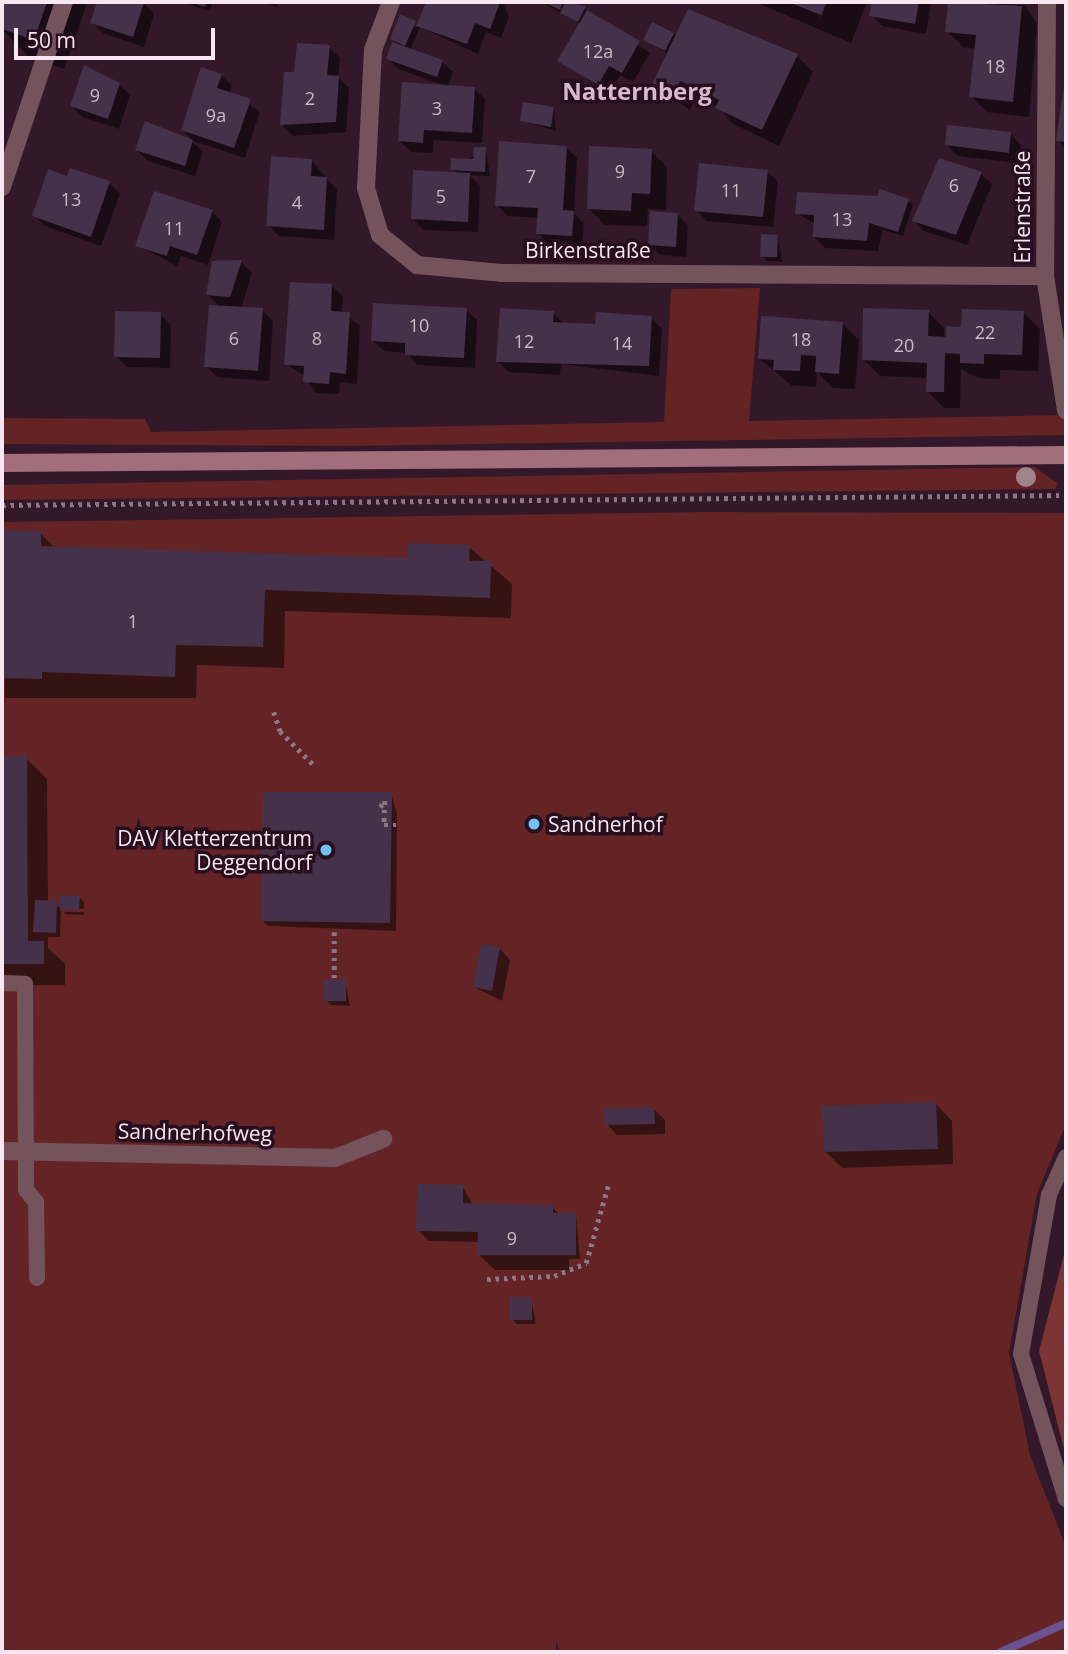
<!DOCTYPE html>
<html>
<head>
<meta charset="utf-8">
<style>
	body { margin:0 }
	#map { position:relative; width:1068px; height:1654px; overflow:hidden; background:#321829; font-family:"Open Sans",sans-serif }
	div>[style] { position:absolute }
	.green>* { inset:0; background:#642425 }
	.forest>* { inset:0; background:#7c3434 }
	.shadow>* { inset:0; background:#0007 }
	.stream>* { height:8px; margin:-4px; padding:0 4px; transform-origin:4px; border-radius:4px; background:#6b5291 }
	.building>* { inset:0; background:#453149 }
	.path>* { height:4.5px; margin-top:-2.25px; transform-origin:0; background:repeating-linear-gradient(90deg,#8d7685 0 3.5px,transparent 0 8.5px) }
	.service>* { height:16px; margin:-8px; padding:0 8px; transform-origin:8px; border-radius:8px; background:#74535c }
	.minor>* { height:18px; margin:-9px; padding:0 9px; transform-origin:9px; border-radius:9px; background:#74535c }
	.secondary>* { height:18px; margin:-9px; padding:0 9px; transform-origin:9px; border-radius:9px; background:#a26e7c }
	.trees>* { width:20px; height:20px; margin:-10px; border-radius:50%; background:#9d858b }
	.dots>* { width:19px; height:19px; translate:-50% -50%; box-sizing:border-box; border:4px solid #270f1f; border-radius:50% }
	span { translate:-50% -50%; white-space:nowrap; text-align:center; line-height:1.15; -webkit-text-stroke:7px #270f1f; paint-order:stroke }
	.number-label { font-size:18px; color:#cbb9c7 }
	.number-label span { -webkit-text-stroke-width:0 }
	.street-label { font-size:21px; color:#f8e6f1 }
	.poi-label { font-size:21px; color:#f8e6f1 }
	.left { translate:0 -50%; text-align:left }
	.right { translate:-100% -50%; text-align:right }
	.quarter-label { font-size:24px; color:#dab8cd; font-weight:700 }
	.frame { position:absolute; inset:0; border:4px solid #f8e6f1; pointer-events:none }
	.scale { position:absolute; left:14px; top:28px; width:201px; height:32px; box-sizing:border-box; border:4px solid #f8e6f1; border-top:0; padding-left:9px; font-size:21px; line-height:24px; white-space:nowrap; color:#f8e6f1; -webkit-text-stroke:5px #270f1f; paint-order:stroke }
</style>
</head>
<body>
<div id="map">
	<div class="green">
		<i style="clip-path:polygon(760px 288px,749px 421px,1066px 415px,1066px 435px,351px 446px,2px 444px,2px 418px,145px 419px,151px 432px,664px 422px,671px 289px)"></i>
		<i style="clip-path:polygon(1035px 467px,1057px 483px,1056px 489px,2px 500px,2px 485px)"></i>
		<i style="clip-path:polygon(709px 512px,1065px 513px,1066px 1124px,1037px 1194px,1009px 1353px,1030px 1455px,1066px 1547px,1066px 1652px,560px 1652px,556px 1642px,556px 1652px,2px 1652px,2px 522px)"></i>
	</div>
	<div class="forest">
		<i style="clip-path:polygon(1066px 1247px,1066px 1457px,1039px 1351px)"></i>
	</div>
	<div class="shadow">
		<i style="clip-path:polygon(2px 2px,87px 3px,64px 69px,28px 56px,2px 30px)"></i>
		<i style="clip-path:polygon(99px 2px,143px 2px,154px 14px,144px 47px,103px 33px,92px 22px)"></i>
		<i style="clip-path:polygon(181px 2px,213px 2px,210px 11px)"></i>
		<i style="clip-path:polygon(263px 2px,279px 2px,277px 7px)"></i>
		<i style="clip-path:polygon(428px 2px,503px 2px,509px 17px,501px 38px,486px 32px,478px 54px,420px 27px,410px 50px,442px 62px,453px 72px,448px 87px,474px 88px,485px 99px,482px 143px,434px 140px,433px 153px,411px 152px,400px 141px,446px 86px,398px 69px,388px 58px,400px 47px,392px 38px,418px 25px)"></i>
		<i style="clip-path:polygon(574px 2px,650px 53px,633px 82px,620px 75px,609px 94px,559px 60px,581px 24px,545px 4px)"></i>
		<i style="clip-path:polygon(755px 2px,824px 2px,819px 23px,827px 2px,867px 2px,851px 43px)"></i>
		<i style="clip-path:polygon(873px 2px,931px 2px,926px 34px,882px 26px,871px 15px)"></i>
		<i style="clip-path:polygon(950px 2px,1025px 5px,1037px 24px,1029px 117px,987px 112px,971px 96px,976px 49px,963px 47px,947px 31px)"></i>
		<i style="clip-path:polygon(673px 34px,797px 56px,813px 72px,779px 146px,733px 124px,718px 106px,696px 96px,690px 110px,654px 84px,668px 54px,645px 40px)"></i>
		<i style="clip-path:polygon(329px 47px,340px 58px,338px 77px,349px 88px,346px 132px,293px 136px,282px 125px,296px 74px)"></i>
		<i style="clip-path:polygon(221px 75px,232px 86px,229px 94px,260px 111px,245px 158px,193px 141px,183px 130px)"></i>
		<i style="clip-path:polygon(1066px 78px,1066px 148px,1058px 140px)"></i>
		<i style="clip-path:polygon(119px 84px,130px 95px,119px 129px,82px 117px,72px 106px)"></i>
		<i style="clip-path:polygon(554px 109px,556px 131px,522px 121px)"></i>
		<i style="clip-path:polygon(1011px 134px,1021px 145px,1019px 163px,958px 156px,947px 145px)"></i>
		<i style="clip-path:polygon(192px 141px,203px 152px,195px 176px,148px 161px,137px 150px)"></i>
		<i style="clip-path:polygon(566px 147px,577px 158px,574px 213px,584px 224px,582px 246px,549px 244px,538px 233px,539px 218px,508px 216px,497px 205px)"></i>
		<i style="clip-path:polygon(486px 149px,490px 176px,469px 175px,480px 186px,478px 232px,424px 230px,413px 219px,458px 174px,452px 169px)"></i>
		<i style="clip-path:polygon(651px 151px,667px 167px,666px 210px,648px 209px,647px 226px,605px 225px,588px 208px)"></i>
		<i style="clip-path:polygon(311px 160px,337px 190px,334px 240px,279px 236px,268px 225px)"></i>
		<i style="clip-path:polygon(940px 160px,981px 174px,992px 184px,967px 245px,924px 231px,914px 221px)"></i>
		<i style="clip-path:polygon(767px 171px,778px 182px,773px 227px,707px 221px,696px 210px)"></i>
		<i style="clip-path:polygon(68px 178px,109px 183px,120px 194px,101px 246px,45px 226px,34px 216px)"></i>
		<i style="clip-path:polygon(908px 201px,913px 205px,903px 236px,883px 230px,878px 251px,825px 248px,814px 237px,815px 224px,797px 213px)"></i>
		<i style="clip-path:polygon(212px 211px,222px 222px,208px 265px,181px 256px,177px 266px,137px 245px)"></i>
		<i style="clip-path:polygon(678px 215px,688px 226px,686px 257px,660px 255px,649px 245px)"></i>
		<i style="clip-path:polygon(778px 237px,782px 262px,767px 261px,762px 256px)"></i>
		<i style="clip-path:polygon(241px 262px,252px 273px,241px 309px,262px 310px,273px 321px,269px 381px,217px 377px,206px 366px,220px 307px,208px 295px)"></i>
		<i style="clip-path:polygon(332px 286px,343px 297px,341px 313px,360px 325px,357px 384px,340px 382px,339px 394px,316px 393px,305px 376px,286px 364px)"></i>
		<i style="clip-path:polygon(466px 310px,477px 320px,475px 368px,417px 365px,407px 353px,384px 351px,373px 341px)"></i>
		<i style="clip-path:polygon(928px 312px,944px 328px,944px 338px,1023px 312px,1040px 329px,1038px 371px,1000px 370px,1000px 379px,978px 378px,961px 369px,960px 408px,944px 408px,927px 391px,928px 378px,880px 376px,864px 360px)"></i>
		<i style="clip-path:polygon(553px 313px,564px 324px,594px 326px,651px 318px,662px 329px,659px 376px,561px 364px,560px 375px,509px 372px,498px 361px)"></i>
		<i style="clip-path:polygon(160px 314px,171px 325px,170px 368px,127px 367px,116px 356px)"></i>
		<i style="clip-path:polygon(842px 323px,859px 340px,855px 389px,833px 388px,817px 372px,816px 387px,791px 385px,760px 359px)"></i>
		<i style="clip-path:polygon(2px 532px,40px 533px,56px 549px,410px 560px,469px 547px,512px 584px,511px 618px,285px 611px,284px 668px,197px 665px,196px 698px,5px 698px)"></i>
		<i style="clip-path:polygon(2px 758px,26px 758px,47px 779px,48px 903px,61px 908px,79px 897px,84px 902px,84px 909px,61px 908px,60px 937px,48px 937px,48px 948px,65px 964px,65px 985px,2px 985px)"></i>
		<i style="clip-path:polygon(391px 793px,397px 814px,396px 931px,268px 926px,263px 921px)"></i>
		<i style="clip-path:polygon(64px 912px,84px 912px,84px 915px,66px 914px)"></i>
		<i style="clip-path:polygon(500px 949px,510px 960px,502px 1001px,474px 987px)"></i>
		<i style="clip-path:polygon(345px 981px,350px 1006px,331px 1005px,326px 1000px)"></i>
		<i style="clip-path:polygon(936px 1104px,952px 1121px,953px 1164px,842px 1168px,825px 1151px)"></i>
		<i style="clip-path:polygon(654px 1109px,665px 1120px,665px 1134px,617px 1135px,607px 1124px)"></i>
		<i style="clip-path:polygon(462px 1186px,473px 1205px,552px 1207px,560px 1215px,576px 1215px,580px 1259px,569px 1259px,569px 1270px,495px 1270px,478px 1254px,479px 1242px,429px 1241px,418px 1230px)"></i>
		<i style="clip-path:polygon(531px 1299px,536px 1324px,517px 1324px,512px 1319px)"></i>
	</div>
	<div class="stream">
		<i style="left:1001px;top:1652px;width:71px;rotate:-24deg"></i>
	</div>
	<div class="building">
		<i style="clip-path:polygon(2px 2px,47px 2px,34px 40px,2px 29px)"></i>
		<i style="clip-path:polygon(97px 2px,144px 2px,133px 37px,90px 23px)"></i>
		<i style="clip-path:polygon(190px 2px,207px 2px,205px 7px)"></i>
		<i style="clip-path:polygon(426px 2px,497px 2px,499px 5px,490px 29px,475px 23px,467px 44px,416px 26px)"></i>
		<i style="clip-path:polygon(544px 2px,563px 2px,560px 10px)"></i>
		<i style="clip-path:polygon(565px 2px,586px 6px,578px 22px,560px 13px)"></i>
		<i style="clip-path:polygon(788px 2px,826px 2px,821px 15px)"></i>
		<i style="clip-path:polygon(872px 2px,919px 2px,915px 24px,869px 16px)"></i>
		<i style="clip-path:polygon(948px 2px,1022px 6px,1013px 102px,969px 97px,976px 35px,945px 32px)"></i>
		<i style="clip-path:polygon(688px 9px,798px 54px,762px 130px,715px 108px,719px 100px,680px 81px,674px 95px,652px 84px)"></i>
		<i style="clip-path:polygon(587px 10px,640px 41px,622px 73px,609px 66px,598px 85px,557px 61px)"></i>
		<i style="clip-path:polygon(400px 14px,416px 21px,405px 46px,390px 39px)"></i>
		<i style="clip-path:polygon(652px 22px,674px 33px,665px 51px,643px 40px)"></i>
		<i style="clip-path:polygon(392px 42px,443px 60px,437px 77px,386px 59px)"></i>
		<i style="clip-path:polygon(297px 43px,330px 45px,327px 75px,339px 76px,336px 122px,280px 125px,284px 72px,294px 72px)"></i>
		<i style="clip-path:polygon(84px 65px,120px 83px,108px 119px,70px 106px)"></i>
		<i style="clip-path:polygon(201px 67px,222px 74px,217px 88px,251px 99px,234px 148px,181px 130px)"></i>
		<i style="clip-path:polygon(1065px 77px,1066px 77px,1066px 142px,1056px 141px)"></i>
		<i style="clip-path:polygon(402px 82px,475px 87px,472px 133px,424px 130px,423px 143px,398px 141px)"></i>
		<i style="clip-path:polygon(523px 102px,554px 107px,551px 127px,520px 121px)"></i>
		<i style="clip-path:polygon(145px 121px,193px 140px,185px 166px,135px 150px)"></i>
		<i style="clip-path:polygon(947px 125px,1011px 132px,1009px 153px,945px 145px)"></i>
		<i style="clip-path:polygon(499px 141px,567px 146px,563px 210px,574px 211px,572px 236px,536px 234px,538px 208px,495px 206px)"></i>
		<i style="clip-path:polygon(589px 146px,652px 149px,650px 194px,632px 193px,631px 211px,587px 209px)"></i>
		<i style="clip-path:polygon(474px 147px,486px 147px,485px 172px,450px 170px,451px 158px,473px 159px)"></i>
		<i style="clip-path:polygon(271px 156px,312px 159px,311px 176px,327px 177px,324px 230px,266px 226px)"></i>
		<i style="clip-path:polygon(939px 158px,982px 172px,956px 235px,912px 221px)"></i>
		<i style="clip-path:polygon(699px 163px,768px 170px,763px 217px,694px 211px)"></i>
		<i style="clip-path:polygon(70px 168px,110px 181px,91px 237px,32px 216px,48px 169px,67px 176px)"></i>
		<i style="clip-path:polygon(413px 170px,470px 173px,468px 222px,411px 219px)"></i>
		<i style="clip-path:polygon(880px 189px,909px 199px,898px 232px,869px 223px,867px 241px,813px 237px,814px 215px,795px 214px,797px 192px,877px 196px)"></i>
		<i style="clip-path:polygon(154px 191px,213px 210px,197px 255px,170px 246px,167px 256px,135px 246px)"></i>
		<i style="clip-path:polygon(650px 211px,678px 213px,676px 247px,648px 245px)"></i>
		<i style="clip-path:polygon(761px 234px,778px 235px,777px 257px,760px 257px)"></i>
		<i style="clip-path:polygon(242px 260px,230px 297px,206px 295px,212px 261px)"></i>
		<i style="clip-path:polygon(290px 282px,332px 284px,331px 311px,350px 312px,346px 374px,330px 372px,329px 384px,303px 382px,304px 366px,284px 365px)"></i>
		<i style="clip-path:polygon(373px 303px,467px 308px,464px 358px,405px 355px,405px 343px,371px 341px)"></i>
		<i style="clip-path:polygon(209px 305px,263px 308px,258px 371px,204px 367px)"></i>
		<i style="clip-path:polygon(500px 308px,554px 311px,553px 322px,595px 324px,596px 312px,652px 316px,649px 366px,496px 362px)"></i>
		<i style="clip-path:polygon(863px 308px,929px 310px,928px 336px,946px 337px,946px 326px,961px 327px,962px 309px,1024px 311px,1022px 355px,984px 354px,984px 364px,960px 363px,960px 354px,945px 353px,944px 392px,926px 392px,927px 363px,862px 360px)"></i>
		<i style="clip-path:polygon(115px 311px,161px 312px,160px 358px,114px 357px)"></i>
		<i style="clip-path:polygon(761px 316px,843px 322px,839px 374px,815px 372px,816px 356px,801px 355px,800px 371px,773px 370px,774px 360px,758px 359px)"></i>
		<i style="clip-path:polygon(2px 530px,41px 531px,41px 546px,408px 558px,408px 543px,470px 545px,469px 561px,491px 561px,490px 598px,265px 590px,263px 647px,176px 645px,175px 677px,42px 672px,42px 679px,2px 678px)"></i>
		<i style="clip-path:polygon(2px 756px,27px 756px,28px 941px,44px 941px,44px 964px,2px 964px)"></i>
		<i style="clip-path:polygon(263px 792px,392px 792px,390px 923px,261px 921px)"></i>
		<i style="clip-path:polygon(60px 895px,80px 896px,79px 910px,60px 910px)"></i>
		<i style="clip-path:polygon(35px 900px,57px 901px,56px 933px,33px 932px)"></i>
		<i style="clip-path:polygon(481px 944px,500px 947px,492px 991px,473px 987px)"></i>
		<i style="clip-path:polygon(346px 979px,346px 1001px,324px 1001px,324px 980px)"></i>
		<i style="clip-path:polygon(936px 1102px,938px 1149px,824px 1152px,822px 1106px)"></i>
		<i style="clip-path:polygon(654px 1107px,655px 1124px,605px 1125px,604px 1109px)"></i>
		<i style="clip-path:polygon(417px 1184px,463px 1185px,463px 1203px,553px 1205px,553px 1213px,576px 1213px,576px 1255px,477px 1255px,478px 1232px,416px 1231px)"></i>
		<i style="clip-path:polygon(510px 1297px,532px 1297px,532px 1320px,510px 1320px)"></i>
	</div>
	<div class="path">
		<i style="left:2px;top:505px;width:1064px;rotate:-0.54deg"></i>
		<i style="left:274px;top:712px;width:20px;rotate:72deg"></i>
		<i style="left:280px;top:731px;width:47px;rotate:45deg"></i>
		<i style="left:380px;top:807px;width:8px;rotate:-50deg"></i>
		<i style="left:385px;top:801px;width:24px;rotate:92deg"></i>
		<i style="left:384px;top:825px;width:16px"></i>
		<i style="left:334px;top:978px;width:46px;rotate:-90deg"></i>
		<i style="left:487px;top:1279px;width:67px;rotate:-2.6deg"></i>
		<i style="left:554px;top:1276px;width:35px;rotate:-22deg"></i>
		<i style="left:586px;top:1263px;width:80px;rotate:-74.1deg"></i>
	</div>
	<div class="service">
		<i style="left:2px;top:983px;width:23px;rotate:2deg"></i>
		<i style="left:25px;top:984px;width:206px;rotate:89.7deg"></i>
		<i style="left:26px;top:1190px;width:16px;rotate:50deg"></i>
		<i style="left:36px;top:1202px;width:76px;rotate:89.2deg"></i>
		<i style="left:1066px;top:1157px;width:42px;rotate:114.1deg"></i>
		<i style="left:1049px;top:1195px;width:161px;rotate:100deg"></i>
		<i style="left:1021px;top:1354px;width:152px;rotate:72.8deg"></i>
	</div>
	<div class="minor">
		<i style="left:391px;top:2px;width:51px;rotate:110.6deg"></i>
		<i style="left:373px;top:50px;width:138px;rotate:92.9deg"></i>
		<i style="left:366px;top:188px;width:49px;rotate:73.4deg"></i>
		<i style="left:380px;top:235px;width:48px;rotate:39deg"></i>
		<i style="left:417px;top:265px;width:84px;rotate:5.4deg"></i>
		<i style="left:501px;top:273px;width:544px;rotate:0.32deg"></i>
		<i style="left:1047px;top:2px;width:274px;rotate:90.4deg"></i>
		<i style="left:1045px;top:276px;width:136px;rotate:81.1deg"></i>
		<i style="left:2px;top:187px;width:195px;rotate:-71.5deg"></i>
		<i style="left:2px;top:1151px;width:333px;rotate:1.2deg"></i>
		<i style="left:335px;top:1158px;width:52px;rotate:-21.6deg"></i>
	</div>
	<div class="secondary">
		<i style="left:2px;top:463px;width:1064px;rotate:-0.43deg"></i>
	</div>
	<div class="trees">
		<i style="left:1026px;top:477px"></i>
	</div>
	<div class="dots">
		<i style="left:534px;top:824px;background:#74c0f6"></i>
		<i style="left:326px;top:850px;background:#74c0f6"></i>
	</div>
	<div class="number-label">
		<span style="left:598px;top:51px">12a</span>
		<span style="left:995px;top:66px">18</span>
		<span style="left:95px;top:95px">9</span>
		<span style="left:310px;top:98px">2</span>
		<span style="left:437px;top:108px">3</span>
		<span style="left:216px;top:115px">9a</span>
		<span style="left:620px;top:171px">9</span>
		<span style="left:531px;top:176px">7</span>
		<span style="left:954px;top:185px">6</span>
		<span style="left:731px;top:190px">11</span>
		<span style="left:441px;top:196px">5</span>
		<span style="left:71px;top:199px">13</span>
		<span style="left:297px;top:202px">4</span>
		<span style="left:842px;top:219px">13</span>
		<span style="left:174px;top:228px">11</span>
		<span style="left:419px;top:325px">10</span>
		<span style="left:985px;top:332px">22</span>
		<span style="left:234px;top:338px">6</span>
		<span style="left:317px;top:338px">8</span>
		<span style="left:801px;top:339px">18</span>
		<span style="left:524px;top:341px">12</span>
		<span style="left:622px;top:343px">14</span>
		<span style="left:904px;top:345px">20</span>
		<span style="left:133px;top:621px">1</span>
		<span style="left:512px;top:1238px">9</span>
	</div>
	<div class="street-label">
		<span style="left:1022px;top:207px;rotate:-90deg">Erlenstraße</span>
		<span style="left:588px;top:250px">Birkenstraße</span>
		<span style="left:195px;top:1132px;rotate:1deg">Sandnerhofweg</span>
	</div>
	<div class="poi-label">
		<span class="left" style="left:548px;top:824px">Sandnerhof</span>
		<span class="right" style="left:312px;top:850px">DAV Kletterzentrum<br>Deggendorf</span>
	</div>
	<div class="quarter-label">
		<span style="left:637px;top:91px">Natternberg</span>
	</div>
	<div class="frame"></div>
	<div class="scale">50 m</div>
</div>
</body>
</html>
